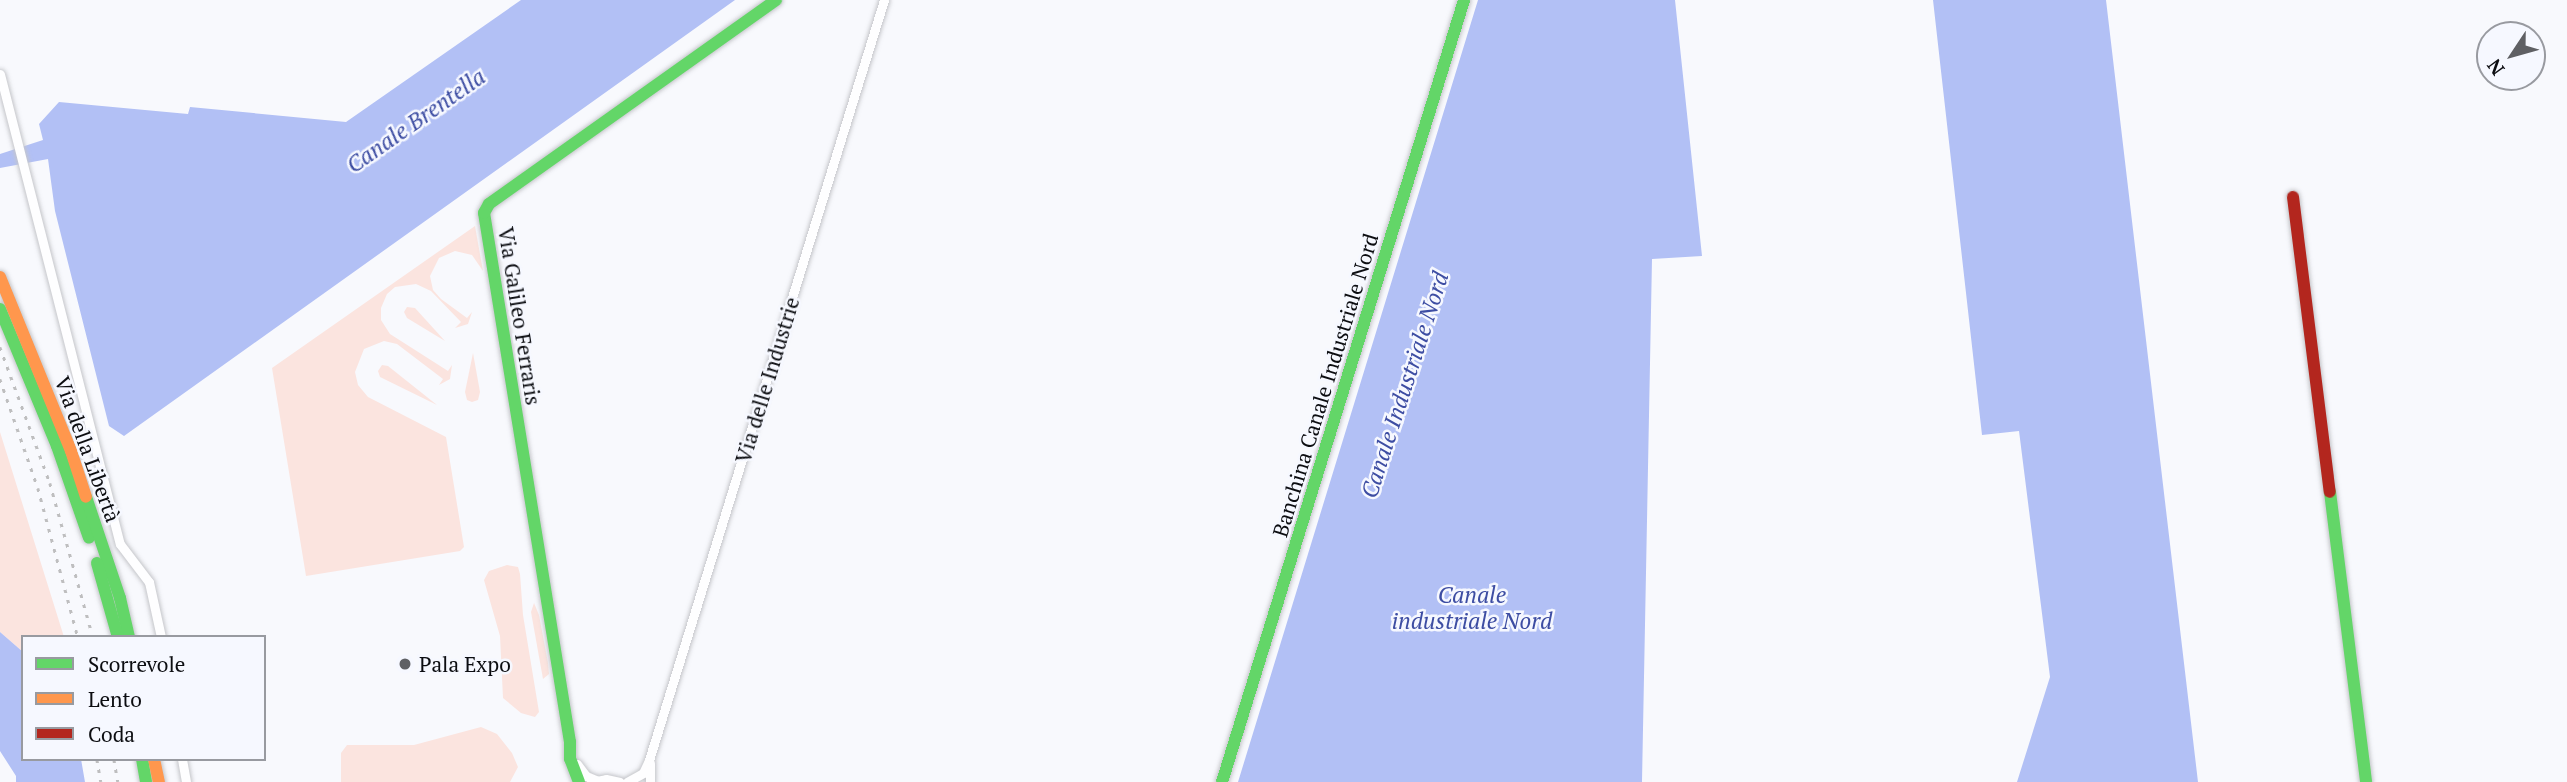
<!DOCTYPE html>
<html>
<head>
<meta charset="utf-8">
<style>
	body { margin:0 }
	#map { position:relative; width:2567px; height:782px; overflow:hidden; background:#f8f9fd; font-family:"PT Serif",serif }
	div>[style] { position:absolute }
	.green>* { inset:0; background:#fbe4df }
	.water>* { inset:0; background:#b2c0f5 }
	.roads { filter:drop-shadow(0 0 2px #c5c6ca) drop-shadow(0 0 2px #c5c6ca) }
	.street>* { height:9px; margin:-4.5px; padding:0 4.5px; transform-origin:4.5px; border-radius:4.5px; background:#fefeff }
	.fast>* { height:12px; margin:-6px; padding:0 6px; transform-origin:6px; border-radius:6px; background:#63d668 }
	.slow>* { height:12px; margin:-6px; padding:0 6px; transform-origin:6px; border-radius:6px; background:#ff974d }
	.jam>* { height:12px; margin:-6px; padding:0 6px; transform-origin:6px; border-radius:6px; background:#b3261e }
	.rail>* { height:2.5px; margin-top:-1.25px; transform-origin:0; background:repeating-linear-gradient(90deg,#bebebf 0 3.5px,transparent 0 10.5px) }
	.dots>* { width:19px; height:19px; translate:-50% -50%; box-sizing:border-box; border:4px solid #f6f8ff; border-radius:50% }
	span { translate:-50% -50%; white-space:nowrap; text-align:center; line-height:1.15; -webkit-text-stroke:5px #f6f8ff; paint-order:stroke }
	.street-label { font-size:21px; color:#0c0d11 }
	.poi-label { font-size:21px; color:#0c0d11 }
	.left { translate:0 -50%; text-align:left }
	.water-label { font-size:23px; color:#3d4da3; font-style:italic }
	.legend { position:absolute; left:21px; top:635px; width:245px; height:126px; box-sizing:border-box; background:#f6f8ff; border:2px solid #989aa0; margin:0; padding:9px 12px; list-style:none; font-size:21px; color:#0c0d11 }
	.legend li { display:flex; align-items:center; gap:14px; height:35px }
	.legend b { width:35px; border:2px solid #989aa0 }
	.north { position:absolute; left:2476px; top:21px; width:70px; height:70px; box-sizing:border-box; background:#f6f8ff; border:2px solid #989aa0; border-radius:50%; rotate:234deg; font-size:19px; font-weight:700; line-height:28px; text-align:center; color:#0c0d11 }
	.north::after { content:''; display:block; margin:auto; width:24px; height:32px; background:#5f6064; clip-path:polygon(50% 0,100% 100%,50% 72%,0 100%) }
</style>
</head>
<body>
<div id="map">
	<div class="green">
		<i style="clip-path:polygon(475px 226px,483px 271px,472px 255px,455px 251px,439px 258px,430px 276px,433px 290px,441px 299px,467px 318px,472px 312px,468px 324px,455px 328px,461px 322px,431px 291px,416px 284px,395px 287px,387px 294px,381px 308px,381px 320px,390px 334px,448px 371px,452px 365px,450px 379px,439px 385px,443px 379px,397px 344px,384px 341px,364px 349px,355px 372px,358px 385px,368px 397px,446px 437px,464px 547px,460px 551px,306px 576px,272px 368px)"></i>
		<i style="clip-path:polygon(407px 307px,415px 308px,445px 341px,407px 318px,404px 312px)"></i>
		<i style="clip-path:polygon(473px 353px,480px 392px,478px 400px,472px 402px,467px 400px,465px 392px)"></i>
		<i style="clip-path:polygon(382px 365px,388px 366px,437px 405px,380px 377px,378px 371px)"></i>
		<i style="clip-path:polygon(0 432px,64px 637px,23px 637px,23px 652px,0 632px)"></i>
		<i style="clip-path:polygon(507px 565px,518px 567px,520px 574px,523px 615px,539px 712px,535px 717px,521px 713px,503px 698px,500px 636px,484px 580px,489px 571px)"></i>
		<i style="clip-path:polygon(534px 603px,539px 615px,548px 663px,549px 674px,543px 679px,531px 612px)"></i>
		<i style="clip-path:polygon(481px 727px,497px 734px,512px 753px,518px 767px,510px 782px,341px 782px,341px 753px,347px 745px,414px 745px)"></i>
	</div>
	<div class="water">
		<i style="clip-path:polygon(521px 0,735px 0,124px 436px,109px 426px,55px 211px,48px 159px,0 168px,0 154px,43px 140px,39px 124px,59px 102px,188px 114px,190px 107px,346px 122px)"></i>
		<i style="clip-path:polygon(1478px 0,1675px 0,1702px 256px,1652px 259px,1642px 782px,1238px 782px)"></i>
		<i style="clip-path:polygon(1933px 0,2106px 0,2198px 782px,2017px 782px,2050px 677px,2019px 431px,1982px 435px)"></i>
		<i style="clip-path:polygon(0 632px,23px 652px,23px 759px,81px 759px,85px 782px,16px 782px,16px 776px,0 751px)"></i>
	</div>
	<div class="roads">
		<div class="street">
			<i style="left:0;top:74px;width:485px;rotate:75.7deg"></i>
			<i style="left:120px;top:544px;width:48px;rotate:52.7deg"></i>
			<i style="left:149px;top:582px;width:56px;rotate:77.7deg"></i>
			<i style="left:182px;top:759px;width:23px;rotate:80deg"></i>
			<i style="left:650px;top:763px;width:19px;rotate:90deg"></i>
			<i style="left:577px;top:764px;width:15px;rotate:53deg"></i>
			<i style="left:586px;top:776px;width:11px;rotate:22deg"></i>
			<i style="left:591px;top:782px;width:15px;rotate:-11deg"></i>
			<i style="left:606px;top:779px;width:14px;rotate:12deg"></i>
			<i style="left:627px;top:782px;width:18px;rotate:-29deg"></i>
			<i style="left:643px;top:773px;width:14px;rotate:-65deg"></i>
			<i style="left:649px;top:760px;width:796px;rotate:-72.82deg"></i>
		</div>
		<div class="fast">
			<i style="left:0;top:309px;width:148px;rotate:67.4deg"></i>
			<i style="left:57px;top:446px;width:97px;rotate:70.8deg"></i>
			<i style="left:2330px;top:492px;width:292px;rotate:82.9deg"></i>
			<i style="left:86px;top:497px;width:107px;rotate:71.4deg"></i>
			<i style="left:120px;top:598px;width:40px;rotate:77deg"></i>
			<i style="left:97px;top:563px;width:77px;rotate:74.2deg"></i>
			<i style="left:142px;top:759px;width:23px;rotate:80deg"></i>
			<i style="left:579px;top:782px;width:25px;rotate:-111deg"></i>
			<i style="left:570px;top:759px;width:17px;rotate:-90deg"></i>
			<i style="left:570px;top:742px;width:536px;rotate:-99.23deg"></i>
			<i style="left:484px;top:213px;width:10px;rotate:-61deg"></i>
			<i style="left:489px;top:204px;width:352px;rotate:-35.4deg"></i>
			<i style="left:1222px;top:782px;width:819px;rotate:-72.8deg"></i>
		</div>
		<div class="slow">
			<i style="left:0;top:277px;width:188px;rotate:67.8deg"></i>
			<i style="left:71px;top:451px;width:48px;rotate:71.9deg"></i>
			<i style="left:154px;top:759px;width:24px;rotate:78deg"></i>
		</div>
		<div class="jam">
			<i style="left:2293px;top:197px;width:297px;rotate:82.9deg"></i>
		</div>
	</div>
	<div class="rail">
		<i style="left:0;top:347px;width:145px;rotate:69.8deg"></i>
		<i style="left:50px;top:483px;width:160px;rotate:74.4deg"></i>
		<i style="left:0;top:379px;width:115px;rotate:70.8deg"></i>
		<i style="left:38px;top:488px;width:154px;rotate:75deg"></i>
		<i style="left:97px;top:759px;width:23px;rotate:80deg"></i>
		<i style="left:114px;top:759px;width:23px;rotate:80deg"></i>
	</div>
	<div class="dots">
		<i style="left:405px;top:664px;background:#5f6064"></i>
	</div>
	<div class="street-label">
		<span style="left:520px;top:316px;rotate:81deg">Via Galileo Ferraris</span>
		<span style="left:767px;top:380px;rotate:-73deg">Via delle Industrie</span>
		<span style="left:1325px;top:385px;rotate:-73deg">Banchina Canale Industriale Nord</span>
		<span style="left:88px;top:449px;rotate:70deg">Via della Libertà</span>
	</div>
	<div class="poi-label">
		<span class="left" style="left:419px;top:664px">Pala Expo</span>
	</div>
	<div class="water-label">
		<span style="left:416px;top:121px;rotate:-35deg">Canale Brentella</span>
		<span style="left:1405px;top:385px;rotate:-72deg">Canale Industriale Nord</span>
		<span style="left:1472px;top:608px">Canale<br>industriale Nord</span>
	</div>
	<ul class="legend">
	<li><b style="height:9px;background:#63d668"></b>Scorrevole</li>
	<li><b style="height:9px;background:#ff974d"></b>Lento</li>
	<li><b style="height:9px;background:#b3261e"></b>Coda</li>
	</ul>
	<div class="north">N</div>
</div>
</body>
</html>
